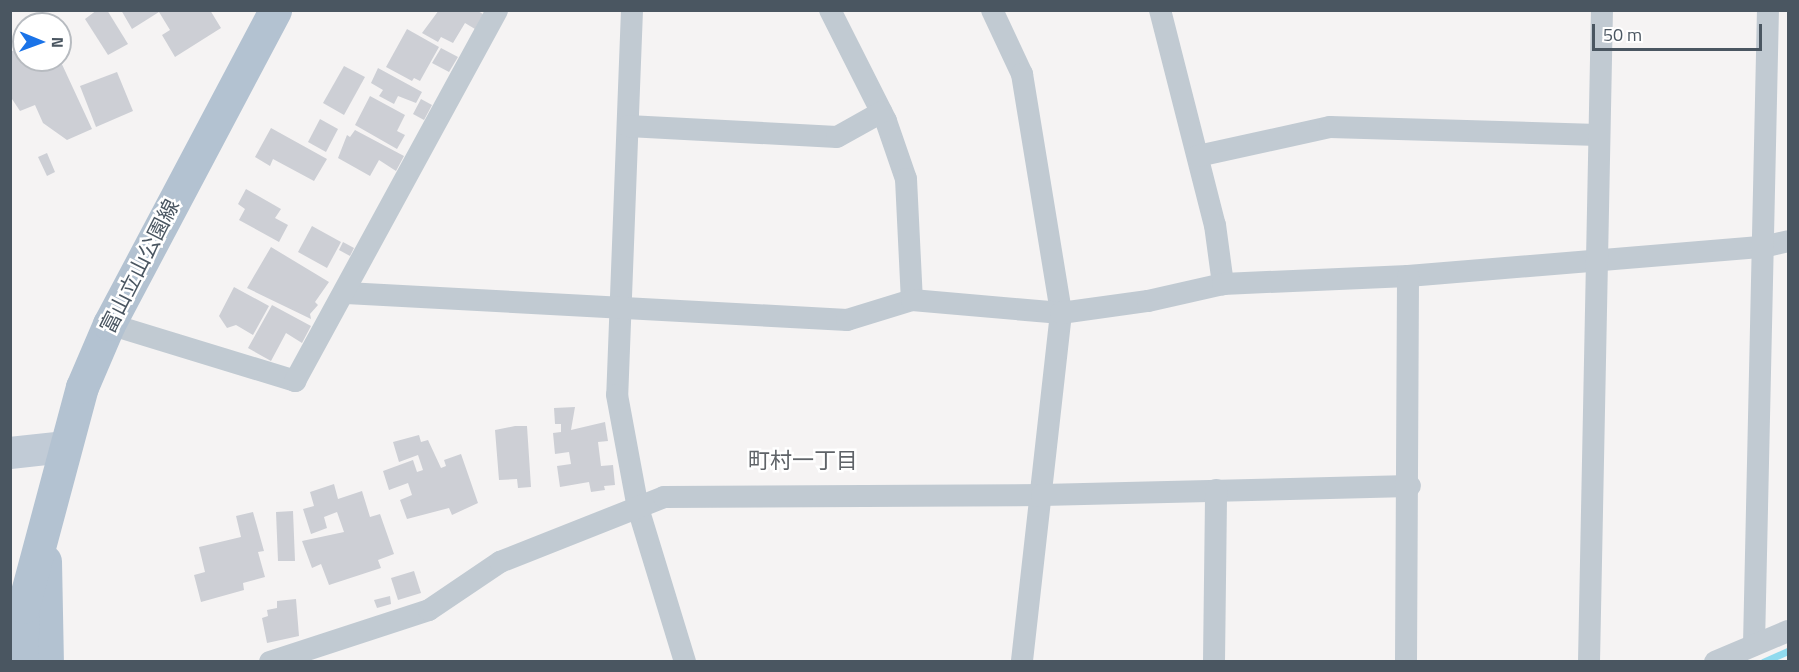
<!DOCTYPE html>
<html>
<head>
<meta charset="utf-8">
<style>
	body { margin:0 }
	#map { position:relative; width:1799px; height:672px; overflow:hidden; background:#f5f3f3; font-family:"Titillium Web","Noto Sans JP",sans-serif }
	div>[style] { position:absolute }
	.stream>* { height:7px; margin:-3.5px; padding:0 3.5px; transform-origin:3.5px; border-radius:3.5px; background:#90daee }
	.building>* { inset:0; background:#cdcfd5 }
	.street>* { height:22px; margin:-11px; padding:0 11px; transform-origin:11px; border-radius:11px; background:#c1cad2 }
	.secondary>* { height:32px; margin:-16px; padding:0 16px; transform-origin:16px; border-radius:16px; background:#c1cbd6 }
	.primary>* { height:33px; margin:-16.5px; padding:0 16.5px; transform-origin:16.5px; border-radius:16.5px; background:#b3c2d1 }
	span { translate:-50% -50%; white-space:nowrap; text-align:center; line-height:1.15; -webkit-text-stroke:5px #fff; paint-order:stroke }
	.street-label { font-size:21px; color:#4a5661 }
	.neighbourhood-label { font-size:22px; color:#5f6368 }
	.frame { position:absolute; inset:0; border:12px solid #4a5661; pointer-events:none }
	.north { position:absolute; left:12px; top:12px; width:60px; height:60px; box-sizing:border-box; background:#fff; border:2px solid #b7bbc0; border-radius:50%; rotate:91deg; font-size:16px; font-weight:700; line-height:24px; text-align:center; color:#4a5661 }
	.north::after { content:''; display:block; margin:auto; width:21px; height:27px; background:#1a73e8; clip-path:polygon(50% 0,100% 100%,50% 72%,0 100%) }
	.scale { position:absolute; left:1592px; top:24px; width:170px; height:27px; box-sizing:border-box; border:3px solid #4a5661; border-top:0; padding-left:8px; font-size:18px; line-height:21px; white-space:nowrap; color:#4a5661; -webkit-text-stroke:4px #fff; paint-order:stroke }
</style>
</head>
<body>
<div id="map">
	<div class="stream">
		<i style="left:1763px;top:662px;width:27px;rotate:-24deg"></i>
	</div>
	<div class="building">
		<i style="clip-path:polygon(97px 10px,107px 10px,128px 44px,108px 55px,85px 19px)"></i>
		<i style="clip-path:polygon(121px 10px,210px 10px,221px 28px,175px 57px,162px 35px,170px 30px,159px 12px,132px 29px)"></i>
		<i style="clip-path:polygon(439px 10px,476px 10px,483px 14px,475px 29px,465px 23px,453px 43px,441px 37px,438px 42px,422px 33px)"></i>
		<i style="clip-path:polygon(407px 29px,439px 47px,420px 81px,414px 78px,412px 81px,386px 67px)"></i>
		<i style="clip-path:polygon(24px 46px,24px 60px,60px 60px,92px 129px,67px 140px,43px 123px,35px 105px,20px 111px,10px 96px,10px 52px)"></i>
		<i style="clip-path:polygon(441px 48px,458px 57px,449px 72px,432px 63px)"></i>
		<i style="clip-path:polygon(344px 66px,365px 77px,344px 115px,323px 103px)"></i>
		<i style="clip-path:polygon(378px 68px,422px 92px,416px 103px,398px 96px,394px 104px,379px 96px,383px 90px,371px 83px)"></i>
		<i style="clip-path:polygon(117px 72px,133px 111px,96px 127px,80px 86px)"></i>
		<i style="clip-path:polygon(370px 96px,405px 115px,397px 131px,405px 135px,397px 149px,355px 125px)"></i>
		<i style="clip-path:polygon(421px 99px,432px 105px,424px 120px,413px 114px)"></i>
		<i style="clip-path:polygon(320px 119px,338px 129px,326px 152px,308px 142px)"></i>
		<i style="clip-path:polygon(271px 128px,327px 159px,314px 181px,273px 159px,270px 166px,255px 157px)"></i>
		<i style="clip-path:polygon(355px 130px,404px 156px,396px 171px,379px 160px,370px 176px,338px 158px,347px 135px,350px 137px)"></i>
		<i style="clip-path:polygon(47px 153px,55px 172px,47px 176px,38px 157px)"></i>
		<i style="clip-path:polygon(246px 189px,281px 209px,275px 218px,288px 225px,279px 242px,239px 220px,245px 209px,238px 204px)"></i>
		<i style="clip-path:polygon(312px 226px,341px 242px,327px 268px,298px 252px)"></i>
		<i style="clip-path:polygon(343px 242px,354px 248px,350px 256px,339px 250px)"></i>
		<i style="clip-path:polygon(271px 247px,329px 282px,315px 302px,318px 305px,310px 314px,311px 319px,247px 288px)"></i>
		<i style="clip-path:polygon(234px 287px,269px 306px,253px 335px,236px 325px,227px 328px,219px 316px)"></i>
		<i style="clip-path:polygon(272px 305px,311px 326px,302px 343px,286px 333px,271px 361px,248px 348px)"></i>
		<i style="clip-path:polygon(575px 407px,571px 430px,605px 422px,608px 441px,598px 442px,601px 466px,613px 465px,615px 485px,604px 486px,605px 490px,591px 492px,589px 482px,560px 487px,557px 466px,571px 464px,569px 452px,555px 454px,553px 433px,561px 432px,561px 424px,555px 424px,554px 408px)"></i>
		<i style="clip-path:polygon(515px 426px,527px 426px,531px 487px,518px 488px,517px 479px,499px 480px,495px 430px)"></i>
		<i style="clip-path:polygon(419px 435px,421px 442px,428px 440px,441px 468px,446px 466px,444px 460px,461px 454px,478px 503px,452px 515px,449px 508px,407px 519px,400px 500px,412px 495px,408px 483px,389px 490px,383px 471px,413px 460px,417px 472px,423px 470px,418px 455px,399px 462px,393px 442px)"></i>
		<i style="clip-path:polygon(334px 484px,338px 499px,362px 491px,370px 517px,380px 514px,394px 554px,378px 560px,381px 568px,329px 585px,321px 564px,312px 568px,302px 541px,344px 532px,337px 512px,324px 517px,327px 528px,311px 534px,303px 509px,314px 506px,310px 492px)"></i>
		<i style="clip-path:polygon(293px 511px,295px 561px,278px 561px,276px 512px)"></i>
		<i style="clip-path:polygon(253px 512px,264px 551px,258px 552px,265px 577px,243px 583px,244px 590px,201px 602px,194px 575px,205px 572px,199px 547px,241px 537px,236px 516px)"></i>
		<i style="clip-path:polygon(414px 571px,421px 593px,398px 600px,391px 578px)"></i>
		<i style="clip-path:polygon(390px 596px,391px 604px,377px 608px,374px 600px)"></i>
		<i style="clip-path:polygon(296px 599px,299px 636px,267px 643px,262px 618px,268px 616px,267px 610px,277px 608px,277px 601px)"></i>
	</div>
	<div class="street">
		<i style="left:632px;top:10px;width:385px;rotate:92.2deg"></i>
		<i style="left:617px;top:395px;width:115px;rotate:79.5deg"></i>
		<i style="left:638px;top:508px;width:161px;rotate:73deg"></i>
		<i style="left:830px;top:10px;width:124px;rotate:63.2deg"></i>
		<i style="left:886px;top:121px;width:61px;rotate:71deg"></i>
		<i style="left:906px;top:179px;width:121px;rotate:87.2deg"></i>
		<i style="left:992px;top:10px;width:71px;rotate:64.9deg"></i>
		<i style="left:1022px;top:74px;width:242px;rotate:80.7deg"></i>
		<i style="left:1061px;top:313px;width:351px;rotate:96.4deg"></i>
		<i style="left:1160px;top:10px;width:222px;rotate:75.7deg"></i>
		<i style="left:1215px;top:225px;width:60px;rotate:82.3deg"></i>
		<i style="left:628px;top:126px;width:209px;rotate:3deg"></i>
		<i style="left:837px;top:137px;width:51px;rotate:-29.1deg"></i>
		<i style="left:1198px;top:156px;width:135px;rotate:-12.4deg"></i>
		<i style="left:1330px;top:127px;width:268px;rotate:1.7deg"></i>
		<i style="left:346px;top:293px;width:502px;rotate:3.08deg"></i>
		<i style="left:847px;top:320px;width:68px;rotate:-17.1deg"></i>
		<i style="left:912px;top:300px;width:150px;rotate:5deg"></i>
		<i style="left:1061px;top:313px;width:88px;rotate:-7.9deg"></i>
		<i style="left:1148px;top:301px;width:77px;rotate:-12.8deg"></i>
		<i style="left:1223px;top:284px;width:185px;rotate:-2.5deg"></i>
		<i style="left:1408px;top:276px;width:356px;rotate:-4.7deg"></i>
		<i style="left:1763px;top:247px;width:26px;rotate:-13deg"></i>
		<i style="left:109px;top:324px;width:195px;rotate:17deg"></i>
		<i style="left:295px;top:381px;width:422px;rotate:-61.4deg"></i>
		<i style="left:1754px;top:645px;width:635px;rotate:-88.74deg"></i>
		<i style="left:270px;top:662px;width:167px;rotate:-18.1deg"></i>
		<i style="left:429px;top:610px;width:86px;rotate:-34.1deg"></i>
		<i style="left:500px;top:562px;width:176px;rotate:-21.6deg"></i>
		<i style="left:664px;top:497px;width:378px;rotate:-0.3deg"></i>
		<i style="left:1042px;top:495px;width:368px;rotate:-1.4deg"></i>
		<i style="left:1214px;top:662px;width:172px;rotate:-89.3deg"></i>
		<i style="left:1406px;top:662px;width:386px;rotate:-89.7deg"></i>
		<i style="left:1589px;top:662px;width:652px;rotate:-88.86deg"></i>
		<i style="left:1715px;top:662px;width:79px;rotate:-23deg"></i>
	</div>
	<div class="secondary">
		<i style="left:10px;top:453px;width:54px;rotate:-6.3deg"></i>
	</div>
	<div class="primary">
		<i style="left:45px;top:561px;width:101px;rotate:88.9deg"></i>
		<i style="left:21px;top:662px;width:55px;rotate:-87.9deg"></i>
		<i style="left:23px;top:607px;width:228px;rotate:-75deg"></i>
		<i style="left:82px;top:387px;width:69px;rotate:-66.8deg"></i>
		<i style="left:109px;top:324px;width:355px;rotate:-62.1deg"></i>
	</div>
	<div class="street-label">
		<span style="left:139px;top:266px;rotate:-63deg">富山立山公園線</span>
	</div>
	<div class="neighbourhood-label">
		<span style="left:803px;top:461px">町村一丁目</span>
	</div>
	<div class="frame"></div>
	<div class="north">N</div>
	<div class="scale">50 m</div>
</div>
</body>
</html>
